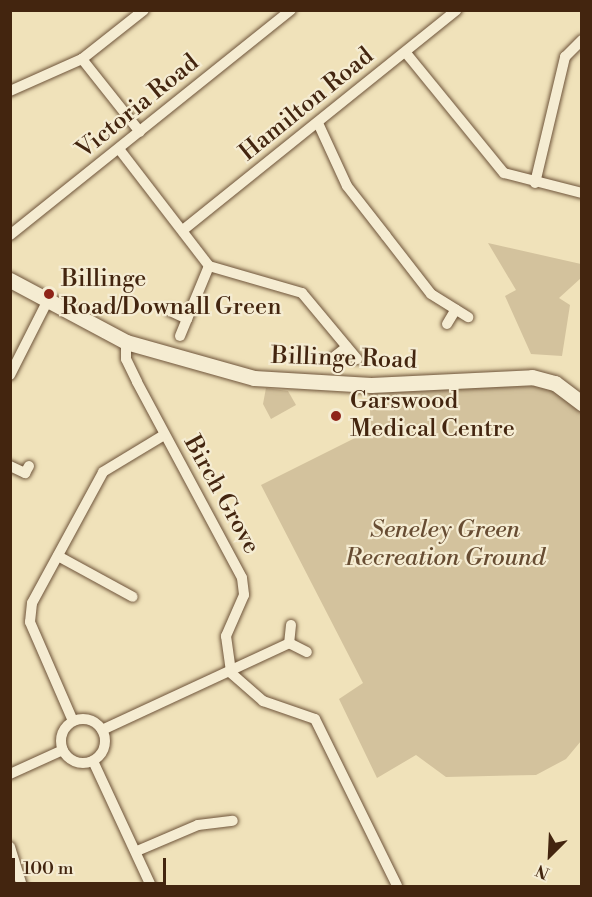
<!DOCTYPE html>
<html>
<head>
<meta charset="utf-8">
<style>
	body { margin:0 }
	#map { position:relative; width:592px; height:897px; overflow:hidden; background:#f0e2ba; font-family:"Libre Bodoni",serif }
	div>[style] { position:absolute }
	.green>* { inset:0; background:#d3c29d }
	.roads { filter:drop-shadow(0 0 2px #6e543a) drop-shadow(0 0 2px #6e543a) }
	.minor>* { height:10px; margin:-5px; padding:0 5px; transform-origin:5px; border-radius:5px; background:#f5ecd2 }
	.minor>.ring { margin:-5px; padding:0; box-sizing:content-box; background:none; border:10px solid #f5ecd2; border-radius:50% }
	.secondary>* { height:15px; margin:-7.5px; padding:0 7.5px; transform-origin:7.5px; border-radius:7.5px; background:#f5ecd2 }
	.dots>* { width:16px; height:16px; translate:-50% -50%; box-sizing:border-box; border:3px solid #f5ecd2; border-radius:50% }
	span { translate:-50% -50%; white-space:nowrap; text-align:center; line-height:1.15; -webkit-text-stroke:4.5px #f5ecd2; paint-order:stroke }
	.street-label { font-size:24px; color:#43250f }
	.poi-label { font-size:24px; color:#43250f }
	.left { translate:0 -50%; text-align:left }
	.park-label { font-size:24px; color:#674c32; font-style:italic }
	.frame { position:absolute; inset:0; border:12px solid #43250f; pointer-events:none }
	.north { position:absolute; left:520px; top:825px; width:60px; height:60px; -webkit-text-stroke:4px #f5ecd2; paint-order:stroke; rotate:204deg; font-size:16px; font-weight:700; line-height:24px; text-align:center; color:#43250f }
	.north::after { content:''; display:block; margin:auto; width:21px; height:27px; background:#43250f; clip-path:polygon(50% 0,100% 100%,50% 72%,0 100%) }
	.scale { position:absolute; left:12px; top:858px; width:154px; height:27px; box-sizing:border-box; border:3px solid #43250f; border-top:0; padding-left:8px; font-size:18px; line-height:21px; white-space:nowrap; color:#43250f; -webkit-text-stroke:4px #f5ecd2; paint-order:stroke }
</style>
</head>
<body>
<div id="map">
	<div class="green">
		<i style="clip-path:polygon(488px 243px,581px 264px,581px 278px,559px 298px,570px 305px,562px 356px,531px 354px,505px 296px,516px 290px)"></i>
		<i style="clip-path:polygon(535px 386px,557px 392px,582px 412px,581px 741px,566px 759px,536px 775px,446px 777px,416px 755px,377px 778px,339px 699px,363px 683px,261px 485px,371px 430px,369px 391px)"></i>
		<i style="clip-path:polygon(266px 388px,288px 391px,296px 405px,271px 419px,263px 404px)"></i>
	</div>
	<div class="roads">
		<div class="minor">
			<i style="left:406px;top:53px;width:155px;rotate:50.8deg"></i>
			<i style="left:504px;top:173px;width:81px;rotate:14.4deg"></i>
			<i style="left:82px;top:59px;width:93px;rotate:51.5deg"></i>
			<i style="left:10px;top:91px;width:79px;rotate:-24deg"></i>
			<i style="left:82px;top:59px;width:79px;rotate:-38.3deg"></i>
			<i style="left:318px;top:123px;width:69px;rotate:65.3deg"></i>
			<i style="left:347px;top:186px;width:63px;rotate:52deg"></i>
			<i style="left:386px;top:236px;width:73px;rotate:52.2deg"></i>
			<i style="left:431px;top:294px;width:44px;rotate:31.9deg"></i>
			<i style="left:119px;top:149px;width:148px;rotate:52.4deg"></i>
			<i style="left:209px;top:266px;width:97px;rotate:16.2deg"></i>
			<i style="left:302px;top:293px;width:86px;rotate:50.2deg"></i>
			<i style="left:535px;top:183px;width:130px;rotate:-76.6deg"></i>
			<i style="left:565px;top:57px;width:24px;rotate:-45deg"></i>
			<i style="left:183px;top:230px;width:351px;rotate:-38.8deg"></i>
			<i style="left:10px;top:235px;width:360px;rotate:-38.7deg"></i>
			<i style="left:170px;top:311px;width:19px;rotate:25deg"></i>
			<i style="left:447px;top:324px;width:17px;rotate:-59deg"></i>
			<i style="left:180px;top:336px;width:76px;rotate:-67.5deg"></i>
			<i style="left:126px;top:342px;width:17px;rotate:90deg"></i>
			<i style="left:126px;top:359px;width:25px;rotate:64deg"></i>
			<i style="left:137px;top:382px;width:222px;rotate:61.8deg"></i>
			<i style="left:242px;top:578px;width:17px;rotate:83deg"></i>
			<i style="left:244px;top:595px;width:45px;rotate:113.7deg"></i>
			<i style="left:226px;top:636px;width:37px;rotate:82deg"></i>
			<i style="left:231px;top:673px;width:43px;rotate:41.2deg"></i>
			<i style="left:263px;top:701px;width:55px;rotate:19.1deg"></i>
			<i style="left:315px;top:719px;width:186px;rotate:63.8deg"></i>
			<i style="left:334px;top:357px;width:16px;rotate:-38deg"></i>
			<i style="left:10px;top:375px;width:84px;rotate:-63.1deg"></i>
			<i style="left:10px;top:466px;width:17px;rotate:25deg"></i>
			<i style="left:25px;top:473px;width:8px;rotate:-60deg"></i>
			<i style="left:58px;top:556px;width:85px;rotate:28.7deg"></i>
			<i style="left:291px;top:625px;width:18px;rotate:96deg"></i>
			<i style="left:289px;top:643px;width:20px;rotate:27deg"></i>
			<i class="ring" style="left:61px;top:719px;width:34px;height:34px"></i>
			<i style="left:73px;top:721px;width:108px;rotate:-113.5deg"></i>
			<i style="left:30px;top:622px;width:19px;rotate:-84deg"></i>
			<i style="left:32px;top:603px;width:149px;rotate:-61.5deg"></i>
			<i style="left:103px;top:472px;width:71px;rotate:-31.2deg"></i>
			<i style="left:102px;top:730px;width:206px;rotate:-24.9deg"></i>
			<i style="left:93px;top:761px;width:138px;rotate:65.1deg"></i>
			<i style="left:10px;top:774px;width:58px;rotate:-24.4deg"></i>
			<i style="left:10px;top:847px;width:41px;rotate:72.9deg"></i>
			<i style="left:137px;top:851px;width:66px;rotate:-23.1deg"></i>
			<i style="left:198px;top:825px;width:35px;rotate:-7deg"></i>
		</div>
		<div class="secondary">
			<i style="left:10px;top:280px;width:132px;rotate:28.1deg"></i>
			<i style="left:126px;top:342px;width:133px;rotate:15.7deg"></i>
			<i style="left:254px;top:378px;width:117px;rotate:3.4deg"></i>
			<i style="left:371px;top:385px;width:161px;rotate:-2.8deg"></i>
			<i style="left:532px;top:377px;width:24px;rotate:15deg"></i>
			<i style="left:555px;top:383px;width:34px;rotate:37deg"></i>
		</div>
	</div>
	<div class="dots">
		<i style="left:49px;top:294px;background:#8f2418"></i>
		<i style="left:336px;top:416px;background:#8f2418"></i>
	</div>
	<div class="street-label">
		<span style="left:307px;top:105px;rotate:-39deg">Hamilton Road</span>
		<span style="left:138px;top:107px;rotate:-39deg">Victoria Road</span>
		<span style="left:344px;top:359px;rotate:2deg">Billinge Road</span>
		<span style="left:221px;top:495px;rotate:61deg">Birch Grove</span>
	</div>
	<div class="poi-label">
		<span class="left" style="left:61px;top:294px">Billinge<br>Road/Downall Green</span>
		<span class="left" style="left:350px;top:416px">Garswood<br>Medical Centre</span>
	</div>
	<div class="park-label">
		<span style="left:445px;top:545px">Seneley Green<br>Recreation Ground</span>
	</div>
	<div class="frame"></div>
	<div class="north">N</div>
	<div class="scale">100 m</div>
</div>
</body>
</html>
